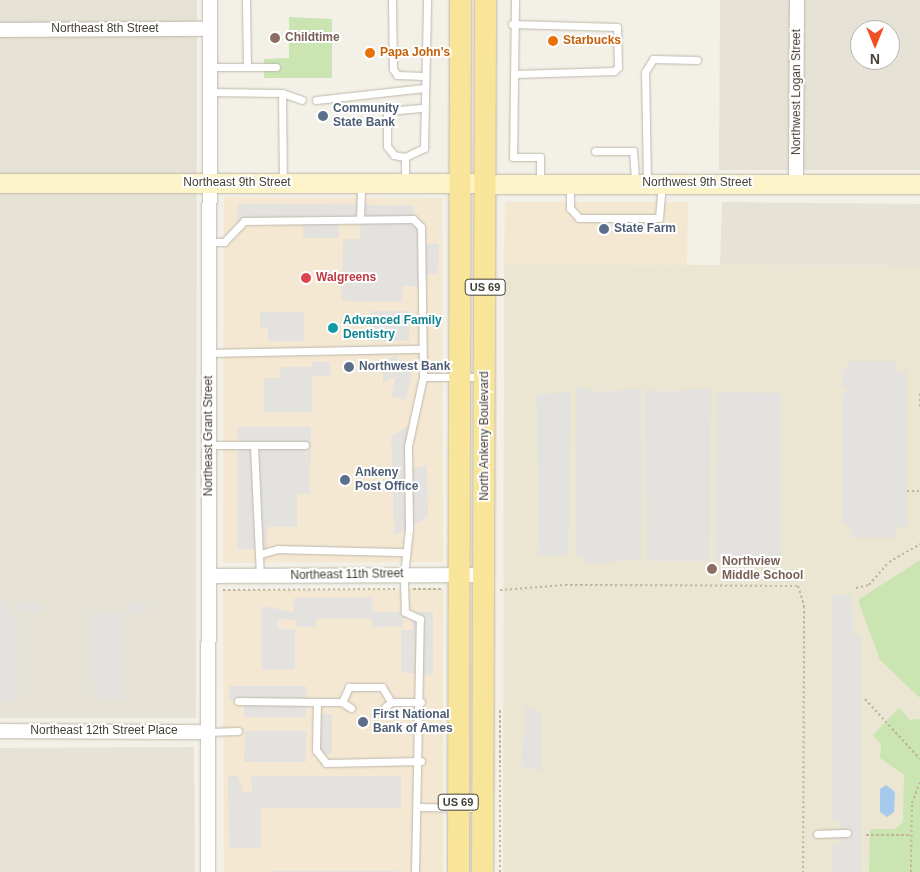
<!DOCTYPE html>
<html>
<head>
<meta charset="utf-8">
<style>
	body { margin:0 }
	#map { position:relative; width:920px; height:872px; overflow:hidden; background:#f3f0e7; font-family:Helvetica,sans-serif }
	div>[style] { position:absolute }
	.residential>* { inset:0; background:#e6e2d5 }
	.commercial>* { inset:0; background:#f4e8d3 }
	.education>* { inset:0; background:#ebe6d2 }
	.green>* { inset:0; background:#cae5b2 }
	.parking>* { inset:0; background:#e4e2df }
	.water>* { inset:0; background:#a6caed }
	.path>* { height:2px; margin-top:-1px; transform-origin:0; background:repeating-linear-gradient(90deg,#bfb59c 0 2.5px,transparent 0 5px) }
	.roads { filter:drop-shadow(0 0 1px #beb8aa) drop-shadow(0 0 1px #beb8aa) }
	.lane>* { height:7px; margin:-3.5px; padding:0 3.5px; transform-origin:3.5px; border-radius:3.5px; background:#fff }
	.street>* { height:14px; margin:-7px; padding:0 7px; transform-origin:7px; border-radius:7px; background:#fff }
	.secondary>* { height:19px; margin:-9.5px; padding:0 9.5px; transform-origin:9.5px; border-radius:9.5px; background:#fcf3c8 }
	.primary>* { height:21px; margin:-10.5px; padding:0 10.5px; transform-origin:10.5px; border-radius:10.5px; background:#f9e599 }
	.dots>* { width:14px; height:14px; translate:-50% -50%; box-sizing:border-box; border:2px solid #fff; border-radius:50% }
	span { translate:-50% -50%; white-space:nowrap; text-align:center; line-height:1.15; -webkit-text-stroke:4px #fff; paint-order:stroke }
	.shield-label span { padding:1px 4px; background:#fff; border:1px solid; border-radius:4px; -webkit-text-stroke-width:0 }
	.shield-label { font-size:11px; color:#454136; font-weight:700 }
	.street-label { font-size:12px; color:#454136 }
	.education-label { font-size:12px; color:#785e54; font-weight:700 }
	.left { translate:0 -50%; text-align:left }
	.food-label { font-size:12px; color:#c56008; font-weight:700 }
	.service-label { font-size:12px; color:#4e5e75; font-weight:700 }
	.health-label { font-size:12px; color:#be3a42; font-weight:700 }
	.culture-label { font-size:12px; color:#0d838f; font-weight:700 }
	.north { position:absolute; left:850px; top:20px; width:50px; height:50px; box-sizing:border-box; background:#fff; border:1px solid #b5b3af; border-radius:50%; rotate:180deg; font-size:14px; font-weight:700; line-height:20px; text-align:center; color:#454136 }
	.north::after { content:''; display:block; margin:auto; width:18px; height:22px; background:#f05021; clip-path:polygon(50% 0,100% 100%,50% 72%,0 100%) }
</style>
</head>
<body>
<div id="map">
	<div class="residential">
		<i style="clip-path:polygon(0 0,197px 0,196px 718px,0 718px)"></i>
		<i style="clip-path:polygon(evenodd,720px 0,920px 0,920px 170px,719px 170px,720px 0,860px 30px,890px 30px,890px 60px,860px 60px,860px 30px)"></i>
		<i style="clip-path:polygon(722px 202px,920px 204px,920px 266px,720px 265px)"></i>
		<i style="clip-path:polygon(194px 747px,195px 872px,0 872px,0 748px)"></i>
	</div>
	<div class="commercial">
		<i style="clip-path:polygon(224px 197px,442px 198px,443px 562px,223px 563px)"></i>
		<i style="clip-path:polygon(505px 202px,688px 202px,687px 265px,504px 264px)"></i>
		<i style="clip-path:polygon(443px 589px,443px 872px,224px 872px,223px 590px)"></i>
	</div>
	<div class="education">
		<i style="clip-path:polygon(504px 264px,920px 266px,920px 872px,503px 872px)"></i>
	</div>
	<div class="green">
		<i style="clip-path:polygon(289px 17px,332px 19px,332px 78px,264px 78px,264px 59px,289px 58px)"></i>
		<i style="clip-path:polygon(920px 560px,920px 698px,880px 660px,858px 600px)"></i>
		<i style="clip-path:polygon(899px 708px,910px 720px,920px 719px,920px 872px,869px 872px,870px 829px,895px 829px,903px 822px,904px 775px,880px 758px,881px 744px,873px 735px)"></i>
	</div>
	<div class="parking">
		<i style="clip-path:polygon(238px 204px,413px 205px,421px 244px,439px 244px,438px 274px,421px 274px,421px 286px,403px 286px,402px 302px,342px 301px,343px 239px,360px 239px,360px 220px,339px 220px,339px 238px,303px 238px,303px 220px,237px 221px)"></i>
		<i style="clip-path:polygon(371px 311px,410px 311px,409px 341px,371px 341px)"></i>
		<i style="clip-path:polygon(260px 312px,304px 312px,304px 341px,268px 341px,268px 328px,260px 327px)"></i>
		<i style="clip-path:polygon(397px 354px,397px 365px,412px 372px,406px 400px,391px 396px,396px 377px,383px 383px,383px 363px)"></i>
		<i style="clip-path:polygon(848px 361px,896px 361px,896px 371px,907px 372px,907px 527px,897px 527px,896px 538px,853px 538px,851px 526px,842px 526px,842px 394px,851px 392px,842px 389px,842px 370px,847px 370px)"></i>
		<i style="clip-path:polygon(312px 362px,330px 362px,330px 376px,312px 376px,312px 412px,264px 412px,264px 378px,280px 378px,280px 367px,312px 367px)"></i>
		<i style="clip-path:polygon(576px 387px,601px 392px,641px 389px,641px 559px,593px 564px,576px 556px)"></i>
		<i style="clip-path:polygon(645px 388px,668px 392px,711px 388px,710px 561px,646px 561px)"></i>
		<i style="clip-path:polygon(570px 392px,569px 555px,539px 556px,537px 394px)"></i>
		<i style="clip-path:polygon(716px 392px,781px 393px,781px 561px,716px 560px)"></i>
		<i style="clip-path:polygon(410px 425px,409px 470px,427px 465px,428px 517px,394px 535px,391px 436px)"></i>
		<i style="clip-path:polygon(238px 427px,311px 427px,310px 494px,297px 494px,297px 527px,267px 527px,267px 549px,237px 549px)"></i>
		<i style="clip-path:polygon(831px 594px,852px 595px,853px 633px,862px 637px,862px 872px,831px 872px,831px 846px,840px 844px,839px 823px,831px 819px)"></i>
		<i style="clip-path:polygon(372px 597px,373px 612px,433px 612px,433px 676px,401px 672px,401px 630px,412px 630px,412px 618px,403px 618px,403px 627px,373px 627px,372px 619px,316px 619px,316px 627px,296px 627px,296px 620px,278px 619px,278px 629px,295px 629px,295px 669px,262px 670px,262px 606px,294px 612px,294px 598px)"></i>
		<i style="clip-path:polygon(0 600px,11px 616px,18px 616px,18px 700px,0 700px)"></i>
		<i style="clip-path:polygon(147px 602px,147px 612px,127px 612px,126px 603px)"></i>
		<i style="clip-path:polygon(18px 603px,41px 603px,41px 612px,18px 612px)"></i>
		<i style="clip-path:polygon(92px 612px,124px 614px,124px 697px,94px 701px)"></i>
		<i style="clip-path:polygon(229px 686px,306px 686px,306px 717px,244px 717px,244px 701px,229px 701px)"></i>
		<i style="clip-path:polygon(526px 706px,542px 713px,542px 772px,521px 766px)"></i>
		<i style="clip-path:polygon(317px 714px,332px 714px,332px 754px,317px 754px)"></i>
		<i style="clip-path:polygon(245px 731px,306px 731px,306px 762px,244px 762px)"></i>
		<i style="clip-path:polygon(228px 775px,238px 776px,243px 792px,252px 792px,251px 776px,401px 776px,401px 808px,261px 808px,261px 848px,229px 848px)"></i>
		<i style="clip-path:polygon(268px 871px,397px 871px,397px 872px,268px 872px)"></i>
	</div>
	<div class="water">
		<i style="clip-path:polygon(886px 785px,895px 792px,894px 812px,887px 817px,880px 812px,880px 789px)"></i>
	</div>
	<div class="path">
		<i style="left:920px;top:394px;width:15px;rotate:90deg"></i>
		<i style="left:907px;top:491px;width:13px"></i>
		<i style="left:856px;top:588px;width:13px;rotate:-13deg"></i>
		<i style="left:869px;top:585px;width:30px;rotate:-49deg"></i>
		<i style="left:889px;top:562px;width:36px;rotate:-30deg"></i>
		<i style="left:413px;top:589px;width:30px"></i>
		<i style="left:223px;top:590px;width:173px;rotate:-0.3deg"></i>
		<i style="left:500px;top:590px;width:65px;rotate:-4.4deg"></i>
		<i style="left:565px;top:585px;width:233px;rotate:0.2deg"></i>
		<i style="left:798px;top:586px;width:21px;rotate:73deg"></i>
		<i style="left:804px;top:606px;width:266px;rotate:90.2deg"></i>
		<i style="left:865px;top:699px;width:81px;rotate:47.5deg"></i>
		<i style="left:500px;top:710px;width:162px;rotate:90deg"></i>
		<i style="left:866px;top:835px;width:45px"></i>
		<i style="left:911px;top:872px;width:69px;rotate:-89.2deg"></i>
		<i style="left:912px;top:803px;width:22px;rotate:-69deg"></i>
	</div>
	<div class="roads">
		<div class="lane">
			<i style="left:392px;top:0;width:69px;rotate:89.2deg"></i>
			<i style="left:393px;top:69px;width:7px;rotate:56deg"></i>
			<i style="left:397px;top:75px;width:27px;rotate:2deg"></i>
			<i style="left:515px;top:0;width:157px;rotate:90.7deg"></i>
			<i style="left:513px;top:157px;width:27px"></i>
			<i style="left:540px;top:157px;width:25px;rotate:90deg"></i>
			<i style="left:512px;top:24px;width:105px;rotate:1.6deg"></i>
			<i style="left:617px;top:27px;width:40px;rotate:88.6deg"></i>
			<i style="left:618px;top:67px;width:6px;rotate:135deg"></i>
			<i style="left:614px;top:71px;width:100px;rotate:178.3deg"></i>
			<i style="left:209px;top:67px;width:38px"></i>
			<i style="left:247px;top:67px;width:67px;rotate:-90.9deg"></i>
			<i style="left:247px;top:67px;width:29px"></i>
			<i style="left:209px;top:92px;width:73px;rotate:0.8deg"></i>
			<i style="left:282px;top:93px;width:21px;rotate:19deg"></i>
			<i style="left:282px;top:93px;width:90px;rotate:89.4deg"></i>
			<i style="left:316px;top:100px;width:109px;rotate:-6.3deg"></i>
			<i style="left:595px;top:151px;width:38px"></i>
			<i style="left:633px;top:151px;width:32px;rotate:86deg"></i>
			<i style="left:405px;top:157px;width:11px;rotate:-170deg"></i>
			<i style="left:394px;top:155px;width:11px;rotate:-128deg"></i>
			<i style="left:387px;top:146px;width:35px;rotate:-90deg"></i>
			<i style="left:387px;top:111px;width:37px;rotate:-5deg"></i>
			<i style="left:405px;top:183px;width:26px;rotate:-90deg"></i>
			<i style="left:405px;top:157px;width:21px;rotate:-25deg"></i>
			<i style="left:424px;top:148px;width:148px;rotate:-88.8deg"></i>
			<i style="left:647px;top:183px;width:111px;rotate:-91deg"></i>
			<i style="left:645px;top:72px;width:15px;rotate:-58deg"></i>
			<i style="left:653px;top:59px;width:44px;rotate:1.3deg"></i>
			<i style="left:570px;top:184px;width:24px;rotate:90deg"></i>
			<i style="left:570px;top:208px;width:13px;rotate:48deg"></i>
			<i style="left:579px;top:218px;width:80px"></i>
			<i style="left:659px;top:218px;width:34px;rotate:-85deg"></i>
			<i style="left:360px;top:219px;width:34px;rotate:-88deg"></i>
			<i style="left:209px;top:242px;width:15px"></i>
			<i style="left:224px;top:242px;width:29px;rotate:-46deg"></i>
			<i style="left:244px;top:221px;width:169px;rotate:-0.7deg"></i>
			<i style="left:413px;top:219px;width:11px;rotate:45deg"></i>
			<i style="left:421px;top:227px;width:150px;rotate:89.2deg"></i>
			<i style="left:423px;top:377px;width:59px"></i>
			<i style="left:209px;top:353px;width:212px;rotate:-1.1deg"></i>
			<i style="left:209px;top:445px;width:96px"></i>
			<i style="left:254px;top:445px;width:131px;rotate:87.4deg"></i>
			<i style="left:260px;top:554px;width:19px;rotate:-16deg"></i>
			<i style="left:278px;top:549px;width:127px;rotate:1.4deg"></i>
			<i style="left:238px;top:701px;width:79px;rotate:0.7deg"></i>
			<i style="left:317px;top:702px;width:48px;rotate:91.2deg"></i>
			<i style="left:316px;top:750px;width:16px;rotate:52deg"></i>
			<i style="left:326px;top:763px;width:95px;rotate:-1.2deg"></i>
			<i style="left:317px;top:702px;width:25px"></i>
			<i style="left:342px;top:702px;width:11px;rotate:34deg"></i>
			<i style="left:342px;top:702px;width:17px;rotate:-65deg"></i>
			<i style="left:349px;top:687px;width:33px"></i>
			<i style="left:382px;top:687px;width:17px;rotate:59deg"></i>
			<i style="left:385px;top:707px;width:8px;rotate:-40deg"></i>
			<i style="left:391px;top:702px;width:30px"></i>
			<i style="left:208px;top:732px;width:30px;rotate:-2deg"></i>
			<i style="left:420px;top:807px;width:61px;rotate:0.9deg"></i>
			<i style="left:817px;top:834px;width:30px;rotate:-2deg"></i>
			<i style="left:415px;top:872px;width:253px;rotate:-88.9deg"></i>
			<i style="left:420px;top:619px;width:17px;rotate:-155deg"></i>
			<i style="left:405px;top:612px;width:37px;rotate:-92deg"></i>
			<i style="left:404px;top:575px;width:47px;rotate:-83.9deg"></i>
			<i style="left:409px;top:528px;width:82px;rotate:-90.7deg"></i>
			<i style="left:408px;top:446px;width:71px;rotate:-77.7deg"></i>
		</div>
		<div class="street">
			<i style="left:0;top:30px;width:209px;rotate:-0.3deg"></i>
			<i style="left:796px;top:183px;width:183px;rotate:-89.7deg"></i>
			<i style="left:209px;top:576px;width:276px;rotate:-0.2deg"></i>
			<i style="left:0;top:731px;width:208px;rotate:0.3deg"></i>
			<i style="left:208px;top:872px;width:872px;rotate:-89.87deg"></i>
		</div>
		<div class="secondary">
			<i style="left:0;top:183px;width:920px;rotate:0.06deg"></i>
		</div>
		<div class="primary">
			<i style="left:458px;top:872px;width:872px;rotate:-89.87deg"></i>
			<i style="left:482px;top:872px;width:872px;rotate:-89.8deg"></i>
		</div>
	</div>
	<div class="dots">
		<i style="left:275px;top:38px;background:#8d6e63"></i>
		<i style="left:553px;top:41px;background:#e8710a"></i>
		<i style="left:370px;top:53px;background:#e8710a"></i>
		<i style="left:323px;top:116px;background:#5c6f8a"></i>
		<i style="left:604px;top:229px;background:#5c6f8a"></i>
		<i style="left:306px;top:278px;background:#e0444e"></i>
		<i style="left:333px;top:328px;background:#0f9aa8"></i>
		<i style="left:349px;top:367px;background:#5c6f8a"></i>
		<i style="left:345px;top:480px;background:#5c6f8a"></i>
		<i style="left:712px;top:569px;background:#8d6e63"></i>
		<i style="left:363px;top:722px;background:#5c6f8a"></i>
	</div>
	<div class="shield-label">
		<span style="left:485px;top:287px">US 69</span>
		<span style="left:458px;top:802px">US 69</span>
	</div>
	<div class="street-label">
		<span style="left:105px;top:29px">Northeast 8th Street</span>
		<span style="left:797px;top:92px;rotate:-90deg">Northwest Logan Street</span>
		<span style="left:237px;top:183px">Northeast 9th Street</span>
		<span style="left:697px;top:183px">Northwest 9th Street</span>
		<span style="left:209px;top:436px;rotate:-90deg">Northeast Grant Street</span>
		<span style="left:485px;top:436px;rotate:-90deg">North Ankeny Boulevard</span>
		<span style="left:347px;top:575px;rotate:-1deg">Northeast 11th Street</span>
		<span style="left:104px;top:731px">Northeast 12th Street Place</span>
	</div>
	<div class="education-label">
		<span class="left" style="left:285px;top:38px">Childtime</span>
		<span class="left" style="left:722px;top:569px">Northview<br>Middle School</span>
	</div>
	<div class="food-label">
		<span class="left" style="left:563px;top:41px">Starbucks</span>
		<span class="left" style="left:380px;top:53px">Papa John's</span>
	</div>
	<div class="service-label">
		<span class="left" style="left:333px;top:116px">Community<br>State Bank</span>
		<span class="left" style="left:614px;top:229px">State Farm</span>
		<span class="left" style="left:359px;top:367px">Northwest Bank</span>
		<span class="left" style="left:355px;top:480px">Ankeny<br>Post Office</span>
		<span class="left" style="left:373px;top:722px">First National<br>Bank of Ames</span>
	</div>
	<div class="health-label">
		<span class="left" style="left:316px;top:278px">Walgreens</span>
	</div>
	<div class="culture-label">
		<span class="left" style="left:343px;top:328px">Advanced Family<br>Dentistry</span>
	</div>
	<div class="north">N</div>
</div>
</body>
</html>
